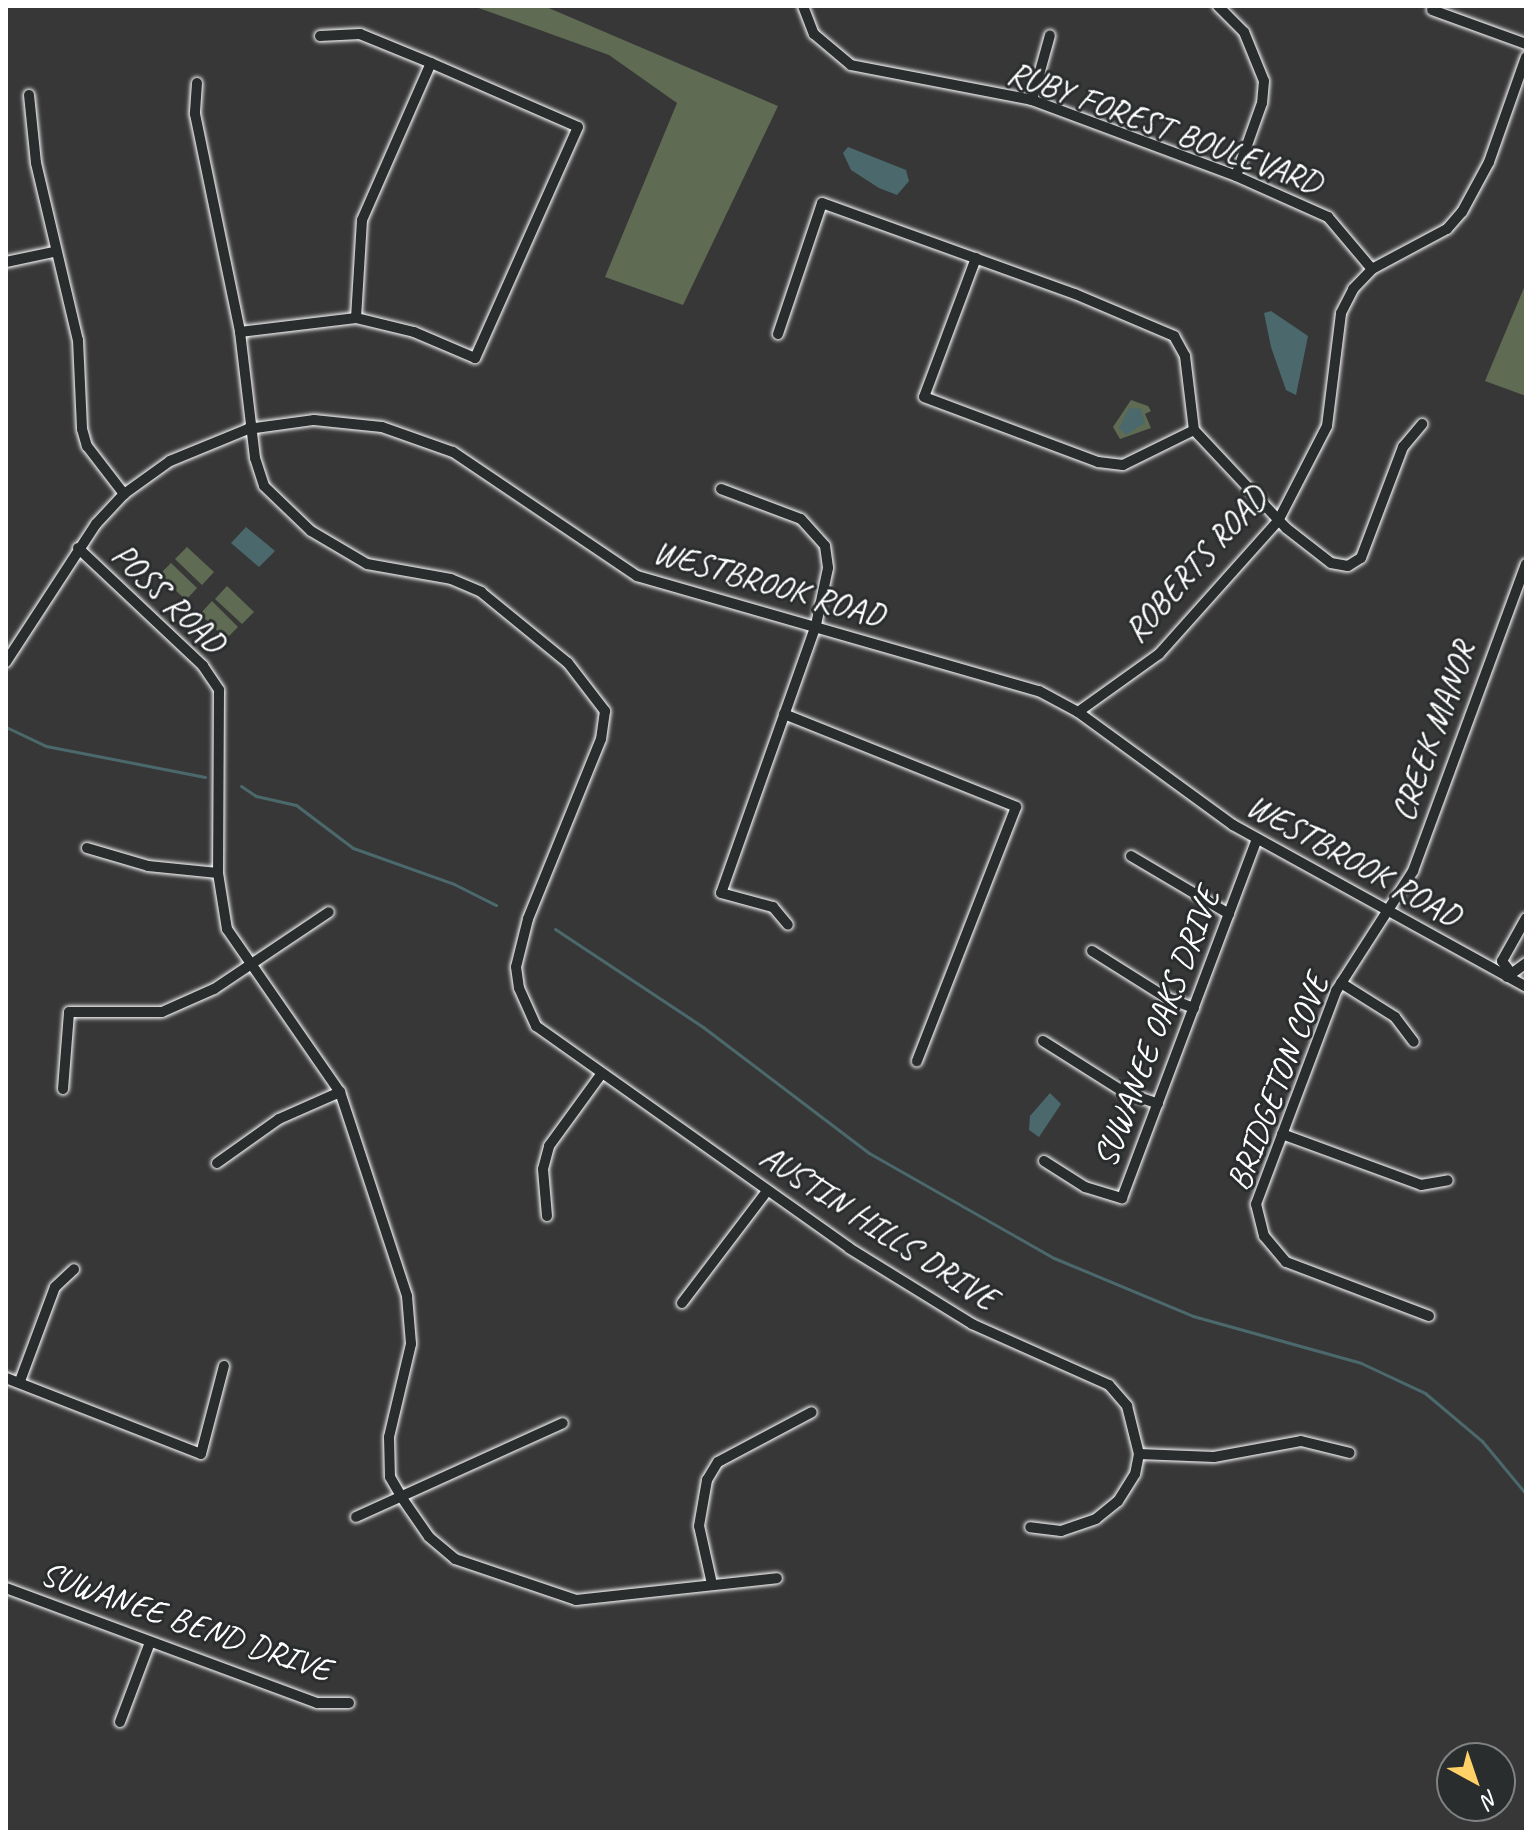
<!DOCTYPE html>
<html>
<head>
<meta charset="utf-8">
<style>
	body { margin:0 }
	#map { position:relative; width:1532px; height:1838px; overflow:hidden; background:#383737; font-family:Caveat,sans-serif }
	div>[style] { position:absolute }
	.green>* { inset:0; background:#5f6b52 }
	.water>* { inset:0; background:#4b696c }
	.stream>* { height:3px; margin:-1.5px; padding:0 1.5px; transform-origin:1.5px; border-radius:1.5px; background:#4b696c }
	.roads { filter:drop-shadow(0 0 2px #fff) drop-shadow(0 0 2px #fff) }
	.minor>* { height:10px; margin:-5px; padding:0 5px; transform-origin:5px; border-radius:5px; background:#2a2d2e }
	span { translate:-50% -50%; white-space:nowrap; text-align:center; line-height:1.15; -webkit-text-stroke:6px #2a2d2e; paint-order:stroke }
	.street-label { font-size:34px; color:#fff }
	.frame { position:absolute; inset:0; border:8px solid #fff; pointer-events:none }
	.north { position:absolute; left:1436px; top:1742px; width:80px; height:80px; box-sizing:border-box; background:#2a2d2e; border:2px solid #7f8182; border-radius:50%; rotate:140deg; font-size:22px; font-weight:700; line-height:32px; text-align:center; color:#fff }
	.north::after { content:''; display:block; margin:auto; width:28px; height:36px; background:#ffd166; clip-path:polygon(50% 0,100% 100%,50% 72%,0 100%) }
</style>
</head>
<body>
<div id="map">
	<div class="green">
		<i style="clip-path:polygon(473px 6px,544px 6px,778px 106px,683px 305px,605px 277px,677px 103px,609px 55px)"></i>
		<i style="clip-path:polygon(1526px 283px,1526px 396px,1485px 381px)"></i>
		<i style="clip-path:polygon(1131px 400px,1148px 406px,1151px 411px,1145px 414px,1151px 428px,1120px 439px,1113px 427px)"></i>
		<i style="clip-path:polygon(187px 547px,214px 572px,202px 585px,175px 559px)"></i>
		<i style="clip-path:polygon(171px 563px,197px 588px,186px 600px,159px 575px)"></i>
		<i style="clip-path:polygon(227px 586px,254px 612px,242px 624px,215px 599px)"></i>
		<i style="clip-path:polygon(212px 601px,238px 627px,226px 639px,200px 614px)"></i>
	</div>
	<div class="water">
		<i style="clip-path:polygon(848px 147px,906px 170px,909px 181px,897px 195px,879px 188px,851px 170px,843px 153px)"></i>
		<i style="clip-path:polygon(1271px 311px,1308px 336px,1296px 395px,1286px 390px,1271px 347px,1264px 313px)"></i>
		<i style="clip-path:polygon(1129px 408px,1141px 409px,1145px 423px,1126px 435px,1119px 428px)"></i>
		<i style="clip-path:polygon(246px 527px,275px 551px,259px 567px,231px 543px)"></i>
		<i style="clip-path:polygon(1050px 1093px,1061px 1104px,1039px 1137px,1029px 1130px,1030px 1116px)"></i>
	</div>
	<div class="stream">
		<i style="left:6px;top:727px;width:44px;rotate:25.4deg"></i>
		<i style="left:46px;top:746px;width:162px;rotate:11deg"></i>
		<i style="left:241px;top:786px;width:18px;rotate:34deg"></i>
		<i style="left:256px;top:796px;width:41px;rotate:12.7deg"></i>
		<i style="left:296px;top:805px;width:71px;rotate:37deg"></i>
		<i style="left:353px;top:848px;width:107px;rotate:19.6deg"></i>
		<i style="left:454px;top:884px;width:47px;rotate:26.6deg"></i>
		<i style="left:555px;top:929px;width:178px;rotate:33.5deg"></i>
		<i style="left:703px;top:1027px;width:208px;rotate:37.2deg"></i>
		<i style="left:869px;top:1153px;width:213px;rotate:29.6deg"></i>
		<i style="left:1054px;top:1258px;width:151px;rotate:22.6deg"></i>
		<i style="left:1193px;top:1316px;width:174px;rotate:15.6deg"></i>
		<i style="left:1361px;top:1363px;width:71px;rotate:25.1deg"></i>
		<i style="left:1425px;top:1393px;width:75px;rotate:40.1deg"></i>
		<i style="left:1482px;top:1441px;width:69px;rotate:50.3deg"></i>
	</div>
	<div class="roads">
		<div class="minor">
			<i style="left:803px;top:6px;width:30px;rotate:69deg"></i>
			<i style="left:814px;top:34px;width:48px;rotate:40deg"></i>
			<i style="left:851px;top:65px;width:184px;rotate:10.9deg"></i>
			<i style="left:1032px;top:100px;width:218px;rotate:20.4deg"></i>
			<i style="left:1236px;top:176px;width:101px;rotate:24deg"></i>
			<i style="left:1328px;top:217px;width:68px;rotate:49.8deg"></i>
			<i style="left:1218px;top:6px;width:37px;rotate:45deg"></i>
			<i style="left:1244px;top:32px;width:53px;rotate:67.8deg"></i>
			<i style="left:1264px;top:81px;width:22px;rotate:95deg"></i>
			<i style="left:1262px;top:103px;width:77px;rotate:109.6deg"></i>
			<i style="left:1432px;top:10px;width:100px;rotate:19.9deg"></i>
			<i style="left:320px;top:36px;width:40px;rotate:-2.9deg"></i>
			<i style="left:360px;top:34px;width:77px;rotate:22.2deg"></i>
			<i style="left:197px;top:83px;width:31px;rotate:94deg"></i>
			<i style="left:195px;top:114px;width:223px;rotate:78.3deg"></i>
			<i style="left:29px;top:95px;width:68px;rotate:84.1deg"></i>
			<i style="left:36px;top:163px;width:182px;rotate:76.7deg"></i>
			<i style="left:78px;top:340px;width:89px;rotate:87.4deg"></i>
			<i style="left:82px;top:429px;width:18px;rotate:74deg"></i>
			<i style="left:87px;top:446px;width:61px;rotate:52.4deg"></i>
			<i style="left:1032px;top:100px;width:67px;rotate:-74.5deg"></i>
			<i style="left:976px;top:258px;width:148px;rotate:110.5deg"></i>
			<i style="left:924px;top:397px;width:186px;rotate:20.5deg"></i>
			<i style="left:1098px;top:462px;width:25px;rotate:7deg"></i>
			<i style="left:1123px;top:465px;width:79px;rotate:-26.2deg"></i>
			<i style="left:6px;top:262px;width:49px;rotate:-11.8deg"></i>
			<i style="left:356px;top:318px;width:98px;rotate:-86.5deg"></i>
			<i style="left:362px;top:220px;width:171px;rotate:-66.3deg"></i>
			<i style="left:431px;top:63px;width:160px;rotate:23.5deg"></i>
			<i style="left:578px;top:127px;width:253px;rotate:114deg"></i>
			<i style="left:475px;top:358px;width:66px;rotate:-156.9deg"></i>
			<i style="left:414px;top:332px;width:60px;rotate:-166.4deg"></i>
			<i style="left:356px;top:318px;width:117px;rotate:173.1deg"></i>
			<i style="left:240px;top:332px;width:127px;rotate:83.2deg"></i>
			<i style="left:255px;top:458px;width:29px;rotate:72deg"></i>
			<i style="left:264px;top:486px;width:65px;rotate:43.8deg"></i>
			<i style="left:311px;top:531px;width:65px;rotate:30.5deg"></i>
			<i style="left:367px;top:564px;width:85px;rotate:10.1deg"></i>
			<i style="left:451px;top:579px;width:33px;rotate:23deg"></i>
			<i style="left:481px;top:592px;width:112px;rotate:39.2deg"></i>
			<i style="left:568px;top:663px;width:61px;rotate:52.4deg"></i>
			<i style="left:605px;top:711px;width:28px;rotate:98deg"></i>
			<i style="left:601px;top:739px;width:194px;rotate:112.1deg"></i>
			<i style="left:528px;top:919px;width:49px;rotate:104deg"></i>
			<i style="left:516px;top:967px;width:21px;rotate:82deg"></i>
			<i style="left:519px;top:988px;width:42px;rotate:65.9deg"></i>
			<i style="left:536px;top:1026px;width:384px;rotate:35.3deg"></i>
			<i style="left:849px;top:1248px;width:145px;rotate:31.7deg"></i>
			<i style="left:972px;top:1324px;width:150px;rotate:24deg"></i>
			<i style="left:1109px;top:1385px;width:28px;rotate:49deg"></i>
			<i style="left:1127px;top:1406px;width:49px;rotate:76deg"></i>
			<i style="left:1139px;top:1454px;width:20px;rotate:101deg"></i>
			<i style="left:1135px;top:1474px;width:32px;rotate:122deg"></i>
			<i style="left:1118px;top:1501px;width:28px;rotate:141deg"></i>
			<i style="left:1096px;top:1519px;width:37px;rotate:161deg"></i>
			<i style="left:1061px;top:1531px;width:31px;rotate:-173deg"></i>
			<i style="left:778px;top:334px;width:138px;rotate:-71.4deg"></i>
			<i style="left:822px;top:203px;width:269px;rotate:19.8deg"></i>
			<i style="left:1075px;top:294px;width:108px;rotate:23deg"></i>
			<i style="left:1174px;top:336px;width:23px;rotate:61deg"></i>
			<i style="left:1185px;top:356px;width:75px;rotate:83.1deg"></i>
			<i style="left:1194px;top:430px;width:134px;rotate:46.8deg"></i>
			<i style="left:1286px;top:528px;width:57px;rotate:37.9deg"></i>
			<i style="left:1331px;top:563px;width:17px;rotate:10deg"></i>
			<i style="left:1348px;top:566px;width:15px;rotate:-32deg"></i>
			<i style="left:1361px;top:558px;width:119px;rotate:-69.3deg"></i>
			<i style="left:1403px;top:447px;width:30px;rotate:-50deg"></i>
			<i style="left:721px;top:489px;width:85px;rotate:20.6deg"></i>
			<i style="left:801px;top:519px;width:36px;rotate:48deg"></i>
			<i style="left:825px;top:546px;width:22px;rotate:82deg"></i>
			<i style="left:828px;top:568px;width:58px;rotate:101.9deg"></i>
			<i style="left:816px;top:625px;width:284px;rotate:109.5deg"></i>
			<i style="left:721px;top:893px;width:54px;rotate:15.1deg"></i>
			<i style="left:773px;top:907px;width:23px;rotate:50deg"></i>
			<i style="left:78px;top:548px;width:172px;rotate:43.3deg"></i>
			<i style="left:203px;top:666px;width:29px;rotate:56deg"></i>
			<i style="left:219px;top:690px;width:183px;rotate:90.3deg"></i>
			<i style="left:218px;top:873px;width:57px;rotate:80.9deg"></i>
			<i style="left:227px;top:929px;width:198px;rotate:55.3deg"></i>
			<i style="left:340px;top:1092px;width:215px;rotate:71.8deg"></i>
			<i style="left:407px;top:1296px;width:48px;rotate:85.2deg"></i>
			<i style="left:411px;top:1344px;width:96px;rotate:103.3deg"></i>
			<i style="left:389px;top:1437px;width:40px;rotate:88.6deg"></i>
			<i style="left:390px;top:1477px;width:24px;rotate:60deg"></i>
			<i style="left:402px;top:1498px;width:47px;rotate:55.3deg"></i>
			<i style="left:429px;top:1537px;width:34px;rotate:40deg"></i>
			<i style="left:455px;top:1559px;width:128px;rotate:18.7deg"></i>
			<i style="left:576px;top:1600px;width:202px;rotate:-6.2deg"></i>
			<i style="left:6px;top:662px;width:165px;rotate:-56.9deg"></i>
			<i style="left:96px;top:524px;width:41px;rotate:-47deg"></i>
			<i style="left:124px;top:494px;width:57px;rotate:-35.7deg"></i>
			<i style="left:170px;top:461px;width:84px;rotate:-22.3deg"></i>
			<i style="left:248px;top:429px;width:67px;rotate:-7.8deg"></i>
			<i style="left:314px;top:420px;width:68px;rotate:5.9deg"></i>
			<i style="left:382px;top:427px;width:75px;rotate:19.4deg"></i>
			<i style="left:453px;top:452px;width:222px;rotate:34deg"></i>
			<i style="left:637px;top:576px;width:418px;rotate:16deg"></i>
			<i style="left:1039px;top:691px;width:44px;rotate:28.3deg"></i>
			<i style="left:1078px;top:712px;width:192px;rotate:36.1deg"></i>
			<i style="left:1233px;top:825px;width:335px;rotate:28.9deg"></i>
			<i style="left:1078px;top:712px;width:100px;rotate:-35.6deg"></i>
			<i style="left:1159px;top:654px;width:178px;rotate:-48.2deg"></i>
			<i style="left:1278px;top:521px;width:107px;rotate:-62.7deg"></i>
			<i style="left:1327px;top:426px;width:114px;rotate:-82.9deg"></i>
			<i style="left:1341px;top:313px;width:27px;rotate:-63deg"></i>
			<i style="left:1353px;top:289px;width:28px;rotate:-46deg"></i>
			<i style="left:1372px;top:269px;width:85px;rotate:-28.1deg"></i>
			<i style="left:1447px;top:229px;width:23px;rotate:-49deg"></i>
			<i style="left:1462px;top:212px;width:57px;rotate:-61.6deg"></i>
			<i style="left:1489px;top:162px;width:111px;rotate:-70.6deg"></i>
			<i style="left:784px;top:714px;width:250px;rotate:21.8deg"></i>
			<i style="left:1016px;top:807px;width:273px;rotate:111.3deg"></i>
			<i style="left:87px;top:848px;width:64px;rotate:16.4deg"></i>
			<i style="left:148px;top:866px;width:70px;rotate:5.7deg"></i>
			<i style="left:1131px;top:856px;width:114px;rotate:30.6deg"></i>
			<i style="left:1092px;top:951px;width:86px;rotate:32.2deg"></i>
			<i style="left:1165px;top:997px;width:31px;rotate:21deg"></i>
			<i style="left:1511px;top:973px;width:15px;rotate:-127deg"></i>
			<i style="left:1502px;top:961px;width:49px;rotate:-60.8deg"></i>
			<i style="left:1507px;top:977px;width:24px;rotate:-36deg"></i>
			<i style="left:1341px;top:983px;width:64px;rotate:32.2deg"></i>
			<i style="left:1395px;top:1017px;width:31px;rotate:53deg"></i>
			<i style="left:1043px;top:1041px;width:96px;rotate:32.2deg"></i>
			<i style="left:1124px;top:1092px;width:36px;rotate:19deg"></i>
			<i style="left:63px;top:1089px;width:77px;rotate:-85.5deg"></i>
			<i style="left:69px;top:1012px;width:93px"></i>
			<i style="left:162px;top:1012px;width:57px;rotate:-23.9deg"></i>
			<i style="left:214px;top:989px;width:138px;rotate:-33.8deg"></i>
			<i style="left:1282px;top:1134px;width:148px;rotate:20.1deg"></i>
			<i style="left:1421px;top:1185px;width:27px;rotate:-10deg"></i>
			<i style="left:1044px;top:1161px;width:49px;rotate:32.4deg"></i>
			<i style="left:1085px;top:1187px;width:39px;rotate:17deg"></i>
			<i style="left:1122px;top:1198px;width:384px;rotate:-69.4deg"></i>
			<i style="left:217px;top:1163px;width:76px;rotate:-35.4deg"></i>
			<i style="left:279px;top:1119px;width:67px;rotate:-23.9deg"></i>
			<i style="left:547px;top:1216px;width:47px;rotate:-94.9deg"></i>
			<i style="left:543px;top:1169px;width:24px;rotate:-75deg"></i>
			<i style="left:549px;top:1146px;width:90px;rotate:-54deg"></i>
			<i style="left:682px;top:1303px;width:141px;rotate:-52.8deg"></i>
			<i style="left:1429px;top:1316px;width:153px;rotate:-159.3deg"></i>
			<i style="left:1286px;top:1262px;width:34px;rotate:-130deg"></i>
			<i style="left:1264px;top:1236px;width:33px;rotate:-104deg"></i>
			<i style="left:1256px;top:1204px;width:228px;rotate:-69.4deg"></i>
			<i style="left:1336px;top:991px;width:143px;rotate:-57.3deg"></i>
			<i style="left:1413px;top:871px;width:327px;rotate:-69.8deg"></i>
			<i style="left:6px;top:1378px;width:209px;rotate:21.3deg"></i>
			<i style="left:201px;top:1454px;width:91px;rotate:-75.4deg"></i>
			<i style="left:20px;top:1381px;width:100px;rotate:-69.6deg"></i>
			<i style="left:55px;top:1287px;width:26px;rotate:-43deg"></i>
			<i style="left:1139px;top:1454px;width:75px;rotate:2.3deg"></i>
			<i style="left:1214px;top:1457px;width:88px;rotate:-10.4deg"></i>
			<i style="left:1301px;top:1441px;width:50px;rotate:13.8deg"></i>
			<i style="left:356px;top:1517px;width:227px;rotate:-24.4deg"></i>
			<i style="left:712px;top:1584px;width:59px;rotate:-102.6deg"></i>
			<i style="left:699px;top:1526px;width:47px;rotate:-80.1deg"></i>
			<i style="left:707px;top:1480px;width:21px;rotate:-59deg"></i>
			<i style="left:718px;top:1462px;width:106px;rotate:-28deg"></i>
			<i style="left:6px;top:1588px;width:332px;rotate:20.3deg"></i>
			<i style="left:317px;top:1703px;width:32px"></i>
			<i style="left:120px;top:1722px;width:85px;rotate:-69.4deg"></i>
		</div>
	</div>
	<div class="street-label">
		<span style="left:1165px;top:127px;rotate:20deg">RUBY FOREST BOULEVARD</span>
		<span style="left:1195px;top:564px;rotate:-48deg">ROBERTS ROAD</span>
		<span style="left:769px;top:583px;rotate:16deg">WESTBROOK ROAD</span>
		<span style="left:169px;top:598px;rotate:44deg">POSS ROAD</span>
		<span style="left:1433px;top:731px;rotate:-70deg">CREEK MANOR</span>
		<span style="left:1354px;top:860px;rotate:29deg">WESTBROOK ROAD</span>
		<span style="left:1156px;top:1027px;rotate:-69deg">SUWANEE OAKS DRIVE</span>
		<span style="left:1277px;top:1082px;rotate:-69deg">BRIDGETON COVE</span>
		<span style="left:879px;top:1227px;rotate:33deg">AUSTIN HILLS DRIVE</span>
		<span style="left:186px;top:1621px;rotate:19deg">SUWANEE BEND DRIVE</span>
	</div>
	<div class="frame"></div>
	<div class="north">N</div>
</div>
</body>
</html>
